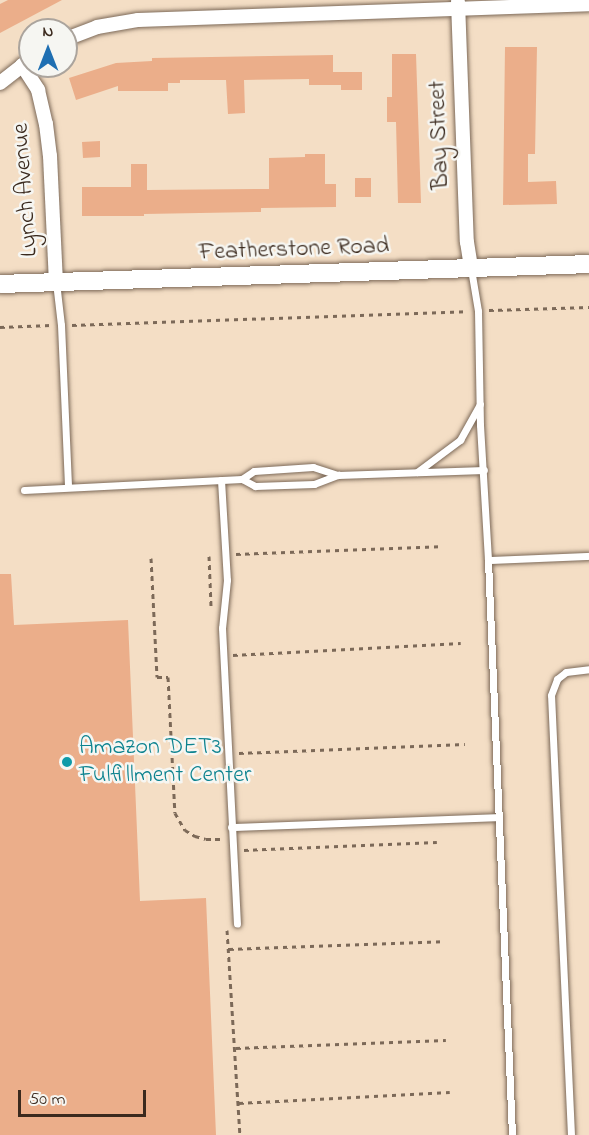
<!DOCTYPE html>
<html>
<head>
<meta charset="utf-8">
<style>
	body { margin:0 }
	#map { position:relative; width:589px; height:1135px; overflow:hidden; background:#f4dec5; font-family:"Indie Flower",sans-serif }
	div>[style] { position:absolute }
	.building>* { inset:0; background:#ebae8a }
	.path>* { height:3px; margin-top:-1.5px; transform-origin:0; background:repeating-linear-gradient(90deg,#7c6958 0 4.5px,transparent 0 9px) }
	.roads { filter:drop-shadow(0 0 2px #7c6958) drop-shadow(0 0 2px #7c6958) }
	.service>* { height:7px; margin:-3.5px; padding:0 3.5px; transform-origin:3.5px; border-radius:3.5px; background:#fff }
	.minor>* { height:14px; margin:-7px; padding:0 7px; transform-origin:7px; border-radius:7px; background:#fff }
	.tertiary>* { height:18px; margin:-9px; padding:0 9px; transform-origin:9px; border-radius:9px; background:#fff }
	.dots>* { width:16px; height:16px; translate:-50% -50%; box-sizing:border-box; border:3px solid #f6f6f2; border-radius:50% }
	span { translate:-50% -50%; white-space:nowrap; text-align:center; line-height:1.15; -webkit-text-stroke:5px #f6f6f2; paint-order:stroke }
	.street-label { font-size:24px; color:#3b2a1e }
	.culture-label { font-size:24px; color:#0d838f }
	.left { translate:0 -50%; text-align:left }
	.north { position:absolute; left:18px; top:18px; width:60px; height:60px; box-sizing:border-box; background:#f6f6f2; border:2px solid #aba49d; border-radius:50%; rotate:0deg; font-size:16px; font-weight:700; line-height:24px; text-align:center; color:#3b2a1e }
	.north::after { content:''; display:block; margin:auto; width:21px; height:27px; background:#1f6fb2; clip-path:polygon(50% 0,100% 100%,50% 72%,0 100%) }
	.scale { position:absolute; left:18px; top:1090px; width:128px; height:27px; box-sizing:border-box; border:3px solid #3b2a1e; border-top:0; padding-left:8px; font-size:18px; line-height:21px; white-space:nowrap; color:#3b2a1e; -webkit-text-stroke:4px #f6f6f2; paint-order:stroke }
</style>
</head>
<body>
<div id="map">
	<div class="building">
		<i style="clip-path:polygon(8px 0,62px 0,0 33px,0 4px)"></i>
		<i style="clip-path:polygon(505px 47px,537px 47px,535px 154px,528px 154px,528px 182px,556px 181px,557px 204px,503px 205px)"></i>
		<i style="clip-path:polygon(392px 54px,416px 54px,421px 203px,398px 203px,396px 122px,387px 122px,387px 97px,392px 97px)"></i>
		<i style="clip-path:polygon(333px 55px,333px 72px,362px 72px,362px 90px,341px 90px,341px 85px,309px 85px,309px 79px,244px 80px,245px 113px,228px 114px,226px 80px,180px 80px,180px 83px,168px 83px,168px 91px,118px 91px,118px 86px,76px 100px,69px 78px,116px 63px,152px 61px,152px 58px)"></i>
		<i style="clip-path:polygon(100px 141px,100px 157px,83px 158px,82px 142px)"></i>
		<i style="clip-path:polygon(305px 154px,325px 154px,325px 184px,336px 184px,336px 207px,261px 208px,261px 212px,144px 214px,144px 216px,82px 216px,82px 187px,131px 187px,131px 164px,147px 164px,147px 190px,269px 189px,269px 158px,305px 157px)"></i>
		<i style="clip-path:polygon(355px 178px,371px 178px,371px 197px,355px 197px)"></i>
		<i style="clip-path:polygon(0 574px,11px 574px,14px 625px,128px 620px,140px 901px,206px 898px,216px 1135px,0 1135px)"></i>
	</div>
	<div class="path">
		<i style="left:489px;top:310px;width:100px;rotate:-1.7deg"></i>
		<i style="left:72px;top:325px;width:395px;rotate:-2deg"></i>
		<i style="left:0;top:327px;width:51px;rotate:-2.2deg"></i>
		<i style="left:236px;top:554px;width:204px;rotate:-2.2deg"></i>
		<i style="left:209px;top:556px;width:50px;rotate:87.7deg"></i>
		<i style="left:151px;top:558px;width:119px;rotate:87.1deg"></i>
		<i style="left:157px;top:677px;width:11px"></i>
		<i style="left:168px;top:677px;width:136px;rotate:87.1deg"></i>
		<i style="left:175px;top:813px;width:20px;rotate:60deg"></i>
		<i style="left:185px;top:830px;width:12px;rotate:31deg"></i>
		<i style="left:195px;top:836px;width:11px;rotate:15deg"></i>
		<i style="left:206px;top:839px;width:14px"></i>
		<i style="left:233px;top:655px;width:228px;rotate:-3deg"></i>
		<i style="left:239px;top:753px;width:226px;rotate:-2.3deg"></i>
		<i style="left:244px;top:850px;width:193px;rotate:-2.4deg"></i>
		<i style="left:227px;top:930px;width:205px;rotate:86.4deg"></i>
		<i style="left:229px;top:949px;width:214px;rotate:-2.1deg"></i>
		<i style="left:236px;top:1048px;width:210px;rotate:-2.2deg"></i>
		<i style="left:239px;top:1103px;width:211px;rotate:-3deg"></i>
	</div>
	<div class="roads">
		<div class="service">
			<i style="left:471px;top:269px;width:43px;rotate:80.5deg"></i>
			<i style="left:478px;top:311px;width:114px;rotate:89deg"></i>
			<i style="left:480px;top:425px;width:135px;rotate:86.6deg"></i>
			<i style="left:488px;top:560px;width:101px;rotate:-2.3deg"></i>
			<i style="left:56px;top:282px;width:43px;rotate:83.4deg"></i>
			<i style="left:61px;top:325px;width:162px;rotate:87.5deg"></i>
			<i style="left:417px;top:472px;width:54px;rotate:-36.7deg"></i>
			<i style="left:460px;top:440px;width:41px;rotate:-60.9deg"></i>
			<i style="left:242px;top:479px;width:14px;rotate:-34deg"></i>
			<i style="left:254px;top:471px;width:59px;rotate:-3.9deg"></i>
			<i style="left:313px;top:467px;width:26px;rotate:18deg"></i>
			<i style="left:221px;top:480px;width:100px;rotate:86.6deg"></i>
			<i style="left:227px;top:580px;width:48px;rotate:95.9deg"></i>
			<i style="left:222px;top:628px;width:296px;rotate:87.1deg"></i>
			<i style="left:24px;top:490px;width:218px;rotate:-2.9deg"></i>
			<i style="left:242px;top:479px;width:15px;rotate:28deg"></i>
			<i style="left:255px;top:486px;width:59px;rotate:-1.9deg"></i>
			<i style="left:314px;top:484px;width:26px;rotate:-21deg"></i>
			<i style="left:338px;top:475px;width:146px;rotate:-2deg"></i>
			<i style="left:488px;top:560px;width:576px;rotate:87.61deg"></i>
			<i style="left:231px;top:827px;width:267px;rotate:-2.1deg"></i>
			<i style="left:571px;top:1135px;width:440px;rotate:-92.6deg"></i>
			<i style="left:551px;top:695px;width:17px;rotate:-69deg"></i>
			<i style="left:557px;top:679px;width:11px;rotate:-38deg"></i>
			<i style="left:566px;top:672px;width:23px;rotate:-7deg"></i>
		</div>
		<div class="minor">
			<i style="left:458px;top:2px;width:240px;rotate:87.9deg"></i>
			<i style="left:467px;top:242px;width:26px;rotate:81deg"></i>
			<i style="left:66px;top:39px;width:33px;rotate:-21deg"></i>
			<i style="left:97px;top:27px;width:42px;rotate:-9.7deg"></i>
			<i style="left:138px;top:20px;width:451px;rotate:-2deg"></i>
			<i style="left:22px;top:65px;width:30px;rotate:57deg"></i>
			<i style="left:38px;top:90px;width:35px;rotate:77deg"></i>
			<i style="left:46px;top:124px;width:32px;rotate:83deg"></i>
			<i style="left:50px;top:156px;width:126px;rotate:87.3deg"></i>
			<i style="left:0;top:83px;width:37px;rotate:-38deg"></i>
		</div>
		<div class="tertiary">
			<i style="left:0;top:284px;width:589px;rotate:-1.94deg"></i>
		</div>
	</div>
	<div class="dots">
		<i style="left:67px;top:762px;background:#0f9aa8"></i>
	</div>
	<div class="street-label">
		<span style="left:440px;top:135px;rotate:-92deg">Bay Street</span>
		<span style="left:26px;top:190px;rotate:-94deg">Lynch Avenue</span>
		<span style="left:294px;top:250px;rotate:-2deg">Featherstone Road</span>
	</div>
	<div class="culture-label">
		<span class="left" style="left:79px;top:762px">Amazon DET3<br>Fulfillment Center</span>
	</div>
	<div class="north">N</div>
	<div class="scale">50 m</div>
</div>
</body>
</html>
